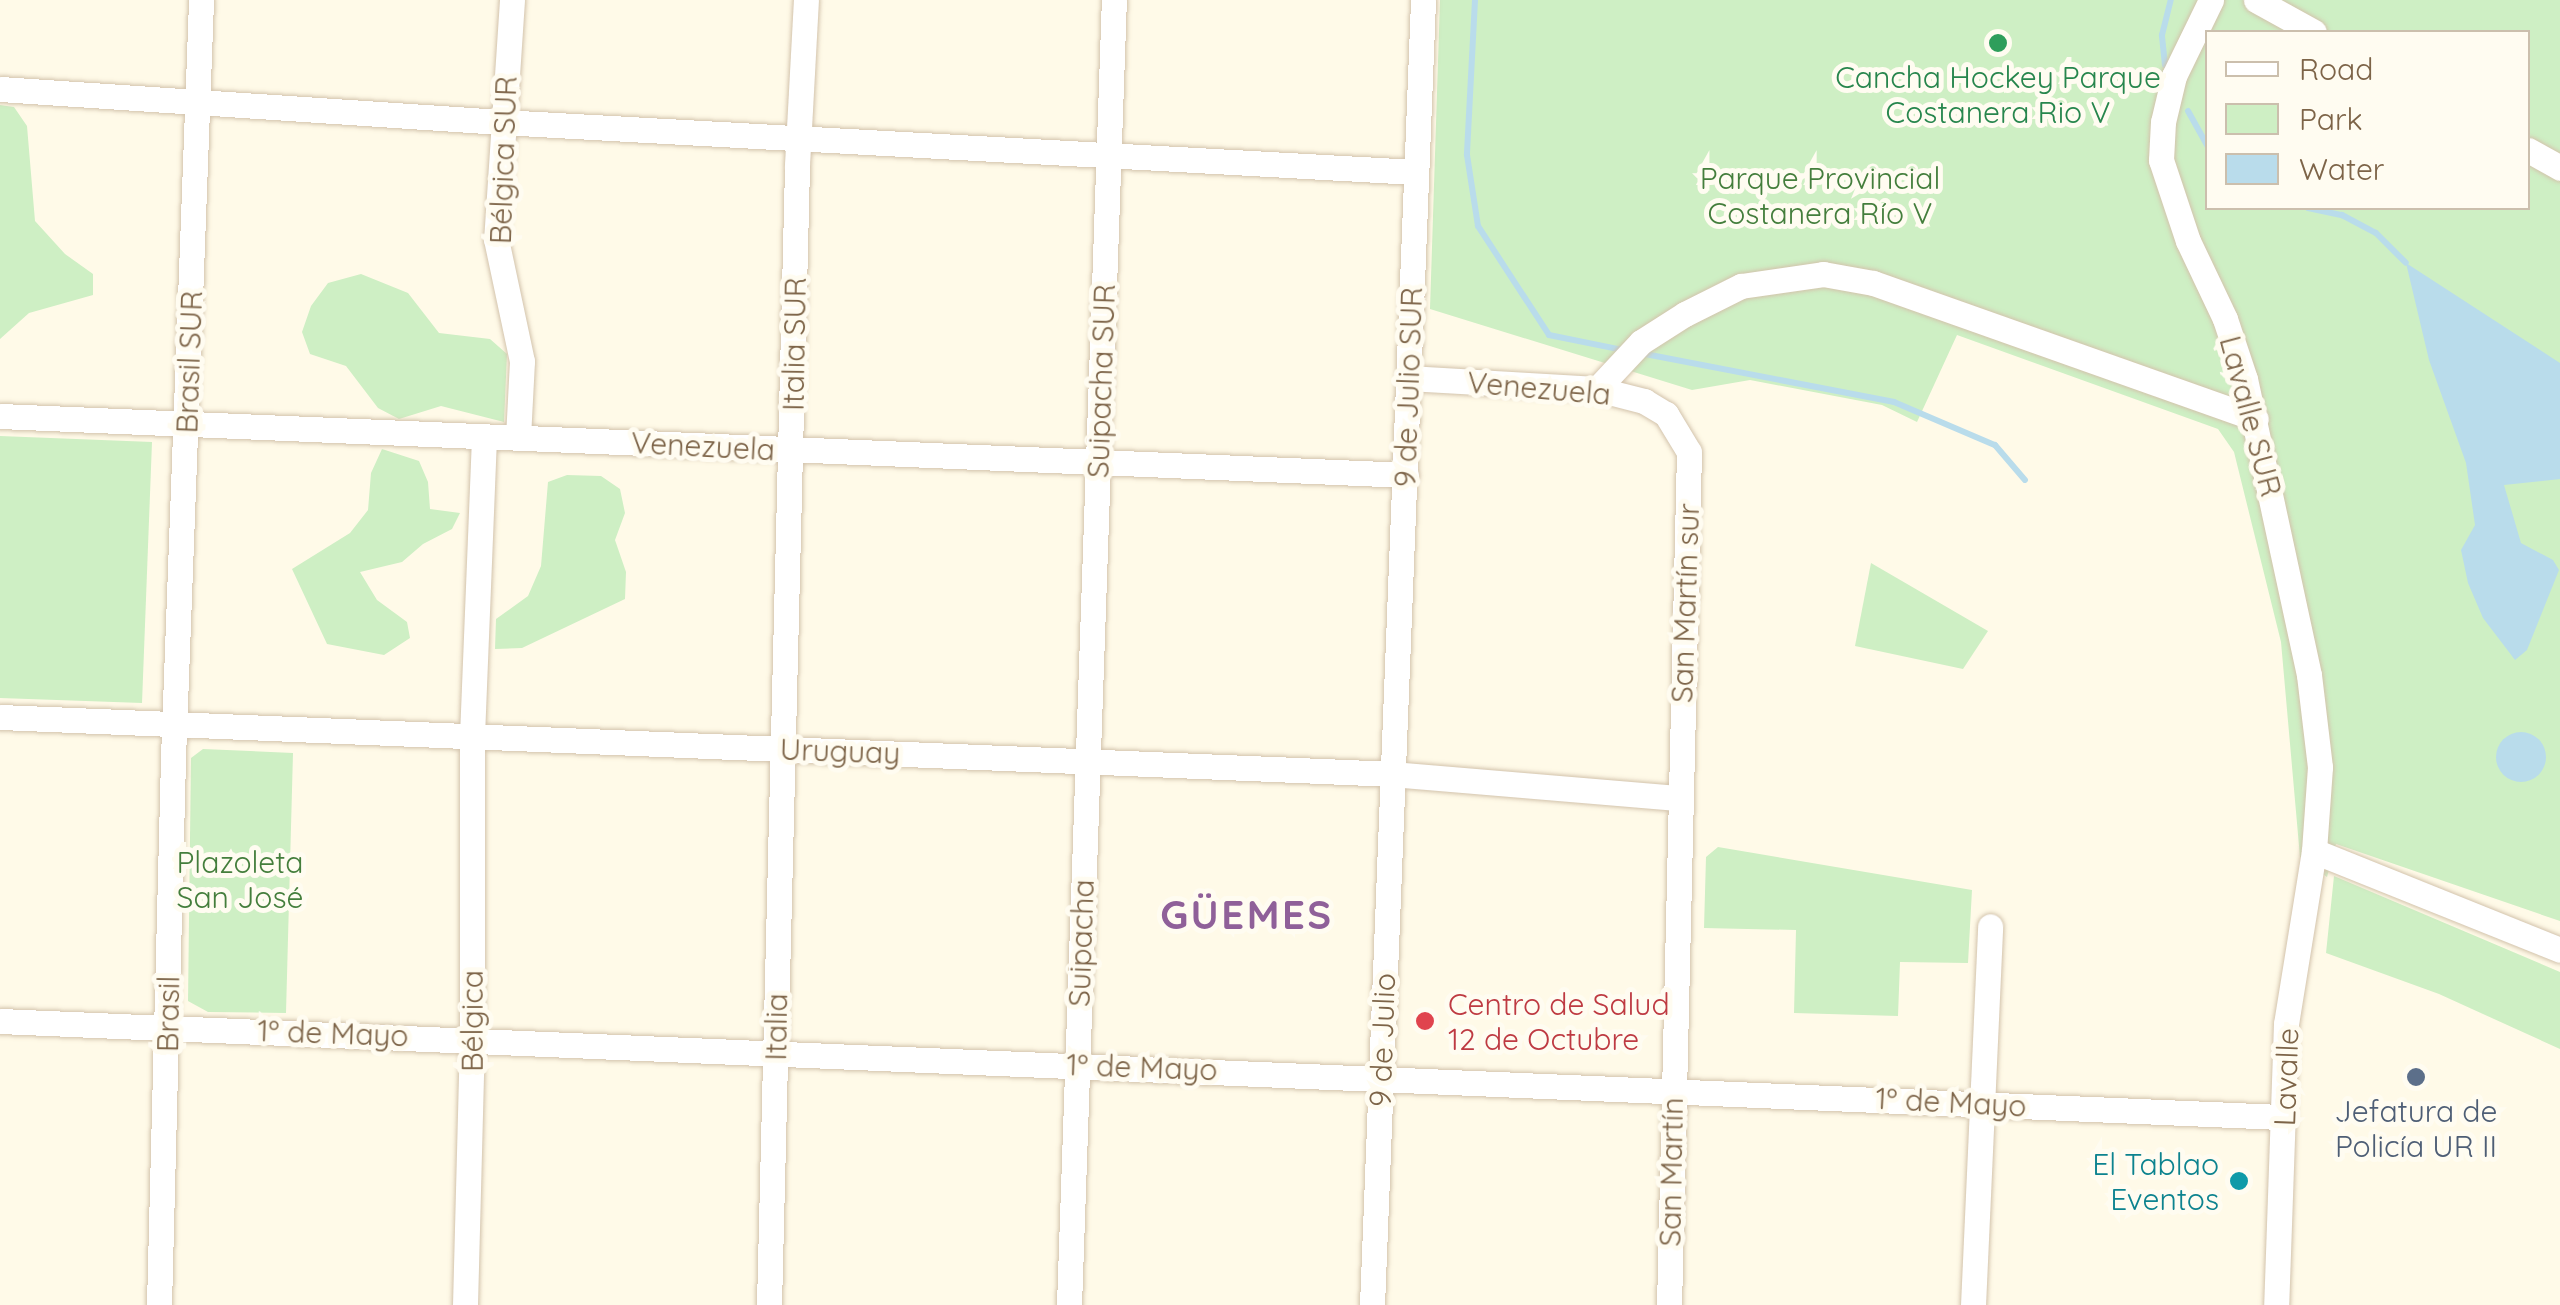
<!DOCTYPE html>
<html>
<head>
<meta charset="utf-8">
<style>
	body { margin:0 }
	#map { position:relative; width:2560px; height:1305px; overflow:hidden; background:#fffae8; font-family:Quicksand,sans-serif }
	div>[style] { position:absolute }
	.green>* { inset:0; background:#ceefc4 }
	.water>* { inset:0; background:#b9dceb }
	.round { border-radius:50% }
	.stream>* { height:6px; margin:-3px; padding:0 3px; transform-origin:3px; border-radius:3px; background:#b9dceb }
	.roads { filter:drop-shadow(0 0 2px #d3c3ac) drop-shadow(0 0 2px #d3c3ac) }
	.minor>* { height:25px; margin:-12.5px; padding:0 12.5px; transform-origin:12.5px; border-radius:12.5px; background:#fff }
	.dots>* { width:28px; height:28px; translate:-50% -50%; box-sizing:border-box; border:5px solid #fffcf1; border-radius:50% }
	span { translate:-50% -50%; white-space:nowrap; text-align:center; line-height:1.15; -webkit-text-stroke:10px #fffcf1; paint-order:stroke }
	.leisure-label { font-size:30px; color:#27864d }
	.street-label { font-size:30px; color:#7d6448 }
	.park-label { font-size:30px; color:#447e3c }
	.health-label { font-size:30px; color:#be3a42 }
	.left { translate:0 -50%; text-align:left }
	.service-label { font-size:30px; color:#4e5e75 }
	.culture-label { font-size:30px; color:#0d838f }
	.right { translate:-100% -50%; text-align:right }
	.district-label { font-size:40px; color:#8f6099; font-weight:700; letter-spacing:2.5px }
	.legend { position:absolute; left:2205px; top:30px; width:325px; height:180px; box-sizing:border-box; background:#fffcf1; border:2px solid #cbbfad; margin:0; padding:12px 18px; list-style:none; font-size:30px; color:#7d6448 }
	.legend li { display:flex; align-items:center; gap:20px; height:50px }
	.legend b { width:50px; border:2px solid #cbbfad }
</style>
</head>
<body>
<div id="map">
	<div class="green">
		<i style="clip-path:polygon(evenodd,1440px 0,2560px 0,2560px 921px,2336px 844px,2327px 877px,2300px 857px,2281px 642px,2234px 452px,2218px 429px,1957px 335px,1917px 422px,1882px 405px,1750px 380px,1692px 390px,1430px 309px,1440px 0,2208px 32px,2528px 32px,2528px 208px,2208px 208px,2208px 32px)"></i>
		<i style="clip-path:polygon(0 105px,14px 107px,27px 126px,35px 221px,65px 254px,93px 274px,93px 295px,29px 313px,0 339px)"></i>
		<i style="clip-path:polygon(361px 274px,408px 293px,439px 333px,490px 339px,507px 354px,504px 422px,441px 406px,399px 419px,378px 408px,346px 366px,310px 354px,302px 332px,311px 306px,328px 283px)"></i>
		<i style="clip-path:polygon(0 436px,152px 442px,142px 703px,0 698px)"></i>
		<i style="clip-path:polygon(382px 449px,419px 461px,428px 482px,430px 509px,460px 513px,452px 529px,423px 544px,402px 562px,360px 572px,377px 600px,407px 622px,410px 638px,384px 655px,327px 644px,292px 569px,350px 533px,368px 510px,371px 473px)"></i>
		<i style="clip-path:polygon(567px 475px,601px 476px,620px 489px,625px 513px,615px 540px,626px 572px,625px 599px,522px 648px,495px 649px,496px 619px,528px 596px,541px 566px,548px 482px)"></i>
		<i style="clip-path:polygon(1871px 563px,1988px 631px,1963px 669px,1855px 646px)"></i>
		<i style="clip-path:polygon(203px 749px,293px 753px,286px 1013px,208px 1012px,188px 1001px,191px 758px)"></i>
		<i style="clip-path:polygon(1718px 847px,1972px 890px,1968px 963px,1900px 962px,1898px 1016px,1794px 1013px,1796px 930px,1704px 928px,1706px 857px)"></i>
		<i style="clip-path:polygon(2334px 876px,2560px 972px,2560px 1049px,2439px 994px,2326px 953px)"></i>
	</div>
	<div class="water">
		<i style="clip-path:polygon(2406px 263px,2560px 363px,2560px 479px,2504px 485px,2521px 543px,2553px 560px,2559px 570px,2527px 650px,2515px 660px,2483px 618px,2468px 583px,2461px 550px,2475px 525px,2466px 463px,2429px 360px)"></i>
		<i class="round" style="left:2496px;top:732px;width:50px;height:50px"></i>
	</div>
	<div class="stream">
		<i style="left:1475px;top:0;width:155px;rotate:93deg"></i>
		<i style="left:1467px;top:155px;width:72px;rotate:81.2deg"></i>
		<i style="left:1478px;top:226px;width:130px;rotate:56.9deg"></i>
		<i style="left:1549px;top:335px;width:76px;rotate:11.5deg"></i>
		<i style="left:2165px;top:65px;width:30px;rotate:-96deg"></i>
		<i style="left:2162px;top:35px;width:36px;rotate:-76deg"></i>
		<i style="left:2188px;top:111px;width:41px;rotate:60.9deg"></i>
		<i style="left:2308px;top:208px;width:35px;rotate:12deg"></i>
		<i style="left:2342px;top:215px;width:38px;rotate:28deg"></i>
		<i style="left:2376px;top:233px;width:42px;rotate:45deg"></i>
		<i style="left:1640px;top:353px;width:259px;rotate:10.9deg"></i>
		<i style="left:1894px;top:402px;width:110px;rotate:23.1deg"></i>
		<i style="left:1995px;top:445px;width:46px;rotate:49.4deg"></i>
	</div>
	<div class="roads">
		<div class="minor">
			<i style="left:512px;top:0;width:240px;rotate:93.8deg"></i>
			<i style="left:496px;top:239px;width:125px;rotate:78deg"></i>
			<i style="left:522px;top:361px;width:76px;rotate:93deg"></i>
			<i style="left:2211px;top:0;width:85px;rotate:116deg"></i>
			<i style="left:2174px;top:76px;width:47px;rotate:103.4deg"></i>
			<i style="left:2163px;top:122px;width:38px;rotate:93deg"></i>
			<i style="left:2161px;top:160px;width:85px;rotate:71.6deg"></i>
			<i style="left:2188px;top:241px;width:86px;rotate:64.6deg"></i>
			<i style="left:2225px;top:319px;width:63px;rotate:71.6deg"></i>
			<i style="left:2245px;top:379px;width:303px;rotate:77.8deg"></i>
			<i style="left:2309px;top:675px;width:93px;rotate:83.2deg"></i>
			<i style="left:2320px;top:767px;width:84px;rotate:94.1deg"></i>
			<i style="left:2314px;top:851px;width:175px;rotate:99.2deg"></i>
			<i style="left:2286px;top:1024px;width:281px;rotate:92deg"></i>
			<i style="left:2256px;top:0;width:66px;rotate:28.9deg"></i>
			<i style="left:0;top:89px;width:502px;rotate:3.77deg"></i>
			<i style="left:501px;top:122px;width:916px;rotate:3.13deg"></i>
			<i style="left:2528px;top:150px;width:37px;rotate:29deg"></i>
			<i style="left:1408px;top:378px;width:189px;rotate:3.3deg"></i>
			<i style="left:1597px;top:389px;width:49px;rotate:14.3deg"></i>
			<i style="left:1644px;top:401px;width:26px;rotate:31deg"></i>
			<i style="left:1666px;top:414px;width:44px;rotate:58.8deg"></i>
			<i style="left:1689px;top:452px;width:853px;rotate:91.34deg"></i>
			<i style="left:1597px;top:389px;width:64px;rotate:-46.9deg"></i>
			<i style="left:1641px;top:342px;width:52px;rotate:-32.5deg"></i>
			<i style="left:1685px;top:314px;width:63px;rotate:-26.6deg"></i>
			<i style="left:1741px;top:286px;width:83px;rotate:-8.3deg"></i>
			<i style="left:1823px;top:274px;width:51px;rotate:10.2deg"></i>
			<i style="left:1873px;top:283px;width:406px;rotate:19.5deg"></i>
			<i style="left:0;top:416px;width:1407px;rotate:2.4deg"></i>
			<i style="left:0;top:717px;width:1393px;rotate:2.34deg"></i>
			<i style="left:1392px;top:774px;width:289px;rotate:4.8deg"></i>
			<i style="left:2314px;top:851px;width:265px;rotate:21.9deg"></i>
			<i style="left:0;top:1021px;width:2286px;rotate:2.41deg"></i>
			<i style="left:159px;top:1305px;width:547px;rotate:-88.53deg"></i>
			<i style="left:173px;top:758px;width:759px;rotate:-87.88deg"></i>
			<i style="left:465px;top:1305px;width:267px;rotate:-88.5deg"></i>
			<i style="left:472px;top:1038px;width:302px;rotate:-90deg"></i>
			<i style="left:472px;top:736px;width:300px;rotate:-87.7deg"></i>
			<i style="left:769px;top:1305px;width:1140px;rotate:-88.59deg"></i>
			<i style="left:797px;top:165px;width:165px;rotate:-86.9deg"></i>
			<i style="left:1069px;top:1305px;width:1306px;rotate:-88.03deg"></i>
			<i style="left:1372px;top:1305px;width:1306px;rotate:-87.76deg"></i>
			<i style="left:1973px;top:1305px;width:379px;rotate:-87.4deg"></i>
		</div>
	</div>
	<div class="dots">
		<i style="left:1998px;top:43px;background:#2e9e5b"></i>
		<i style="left:1425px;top:1021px;background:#e0444e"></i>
		<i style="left:2416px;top:1077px;background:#5c6f8a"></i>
		<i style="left:2239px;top:1181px;background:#0f9aa8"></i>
	</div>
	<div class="leisure-label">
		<span style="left:1998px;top:94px">Cancha Hockey Parque<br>Costanera Rio V</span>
	</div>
	<div class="street-label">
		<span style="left:503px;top:160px;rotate:-88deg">Bélgica SUR</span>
		<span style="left:794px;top:344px;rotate:-89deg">Italia SUR</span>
		<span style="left:189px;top:362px;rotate:-88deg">Brasil SUR</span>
		<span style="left:1101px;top:381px;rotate:-88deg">Suipacha SUR</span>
		<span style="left:1408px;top:387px;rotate:-88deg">9 de Julio SUR</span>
		<span style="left:1539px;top:388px;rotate:5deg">Venezuela</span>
		<span style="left:2251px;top:416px;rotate:75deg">Lavalle SUR</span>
		<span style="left:703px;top:446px;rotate:3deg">Venezuela</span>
		<span style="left:1685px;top:603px;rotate:-88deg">San Martín sur</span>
		<span style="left:840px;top:751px;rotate:2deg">Uruguay</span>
		<span style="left:1081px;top:943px;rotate:-88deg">Suipacha</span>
		<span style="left:168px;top:1014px;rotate:-89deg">Brasil</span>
		<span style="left:472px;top:1021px;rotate:-90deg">Bélgica</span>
		<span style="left:776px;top:1027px;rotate:-89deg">Italia</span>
		<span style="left:333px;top:1033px;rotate:2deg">1º de Mayo</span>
		<span style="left:1382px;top:1040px;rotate:-88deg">9 de Julio</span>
		<span style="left:1142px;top:1067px;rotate:2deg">1º de Mayo</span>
		<span style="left:2286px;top:1077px;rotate:-88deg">Lavalle</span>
		<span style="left:1951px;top:1102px;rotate:3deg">1º de Mayo</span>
		<span style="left:1671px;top:1172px;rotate:-89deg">San Martín</span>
	</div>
	<div class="park-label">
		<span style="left:1820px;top:195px">Parque Provincial<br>Costanera Río V</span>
		<span style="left:240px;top:879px">Plazoleta<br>San José</span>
	</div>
	<div class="health-label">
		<span class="left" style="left:1448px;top:1021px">Centro de Salud<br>12 de Octubre</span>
	</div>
	<div class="service-label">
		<span style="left:2416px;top:1128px">Jefatura de<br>Policía UR II</span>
	</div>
	<div class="culture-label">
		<span class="right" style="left:2219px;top:1181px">El Tablao<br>Eventos</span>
	</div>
	<div class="district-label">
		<span style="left:1247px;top:914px">GÜEMES</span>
	</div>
	<ul class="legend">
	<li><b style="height:12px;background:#fff"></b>Road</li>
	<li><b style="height:28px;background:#ceefc4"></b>Park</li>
	<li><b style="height:28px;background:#b9dceb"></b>Water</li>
	</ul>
</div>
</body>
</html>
